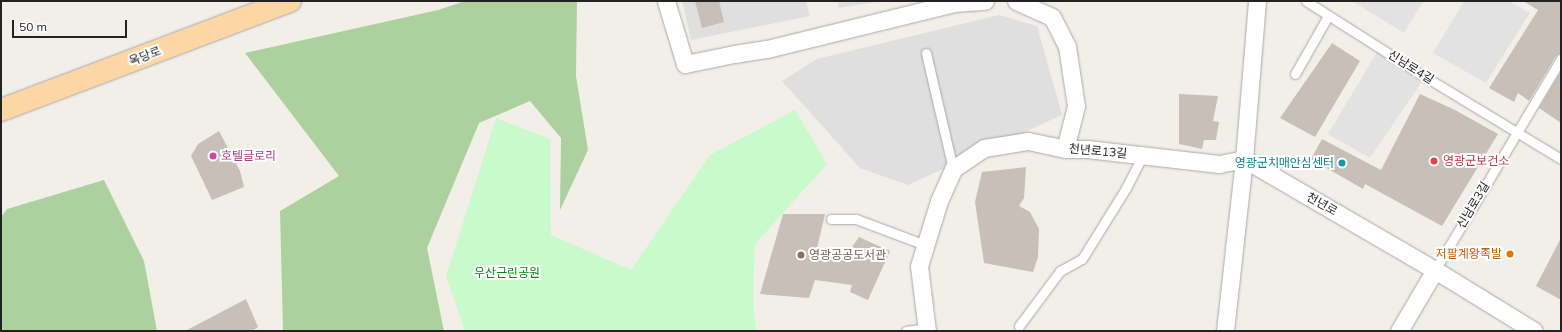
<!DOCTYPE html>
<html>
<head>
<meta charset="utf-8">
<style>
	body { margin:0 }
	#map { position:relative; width:1562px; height:332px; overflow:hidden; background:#f2efe9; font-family:Mulish,"Noto Sans KR",sans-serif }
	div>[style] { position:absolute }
	.residential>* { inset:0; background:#e0dfdf }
	.forest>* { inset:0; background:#add19e }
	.park>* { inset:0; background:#c8facc }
	.parking>* { inset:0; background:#e2e2e2 }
	.building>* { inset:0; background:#c7bfb8 }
	.roads { filter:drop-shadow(0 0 1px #a9a9a9) drop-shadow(0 0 1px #a9a9a9) }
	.service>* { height:9px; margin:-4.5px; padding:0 4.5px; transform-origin:4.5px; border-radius:4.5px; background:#fff }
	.minor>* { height:17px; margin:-8.5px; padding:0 8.5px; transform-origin:8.5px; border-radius:8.5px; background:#fff }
	.primary>* { height:22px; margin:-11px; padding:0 11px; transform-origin:11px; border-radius:11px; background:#fcd6a4 }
	.dots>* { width:11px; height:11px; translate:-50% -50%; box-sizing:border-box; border:2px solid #fff; border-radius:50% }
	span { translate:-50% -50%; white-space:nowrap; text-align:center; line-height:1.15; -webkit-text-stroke:4px #fff; paint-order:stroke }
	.street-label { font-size:12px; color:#222 }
	.hotel-label { font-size:12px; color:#b23c85 }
	.left { translate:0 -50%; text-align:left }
	.health-label { font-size:12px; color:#be3a42 }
	.culture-label { font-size:12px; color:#0d838f }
	.right { translate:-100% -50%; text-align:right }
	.food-label { font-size:12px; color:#c56008 }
	.education-label { font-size:12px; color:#785e54 }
	.park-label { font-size:12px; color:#0c8416 }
	.frame { position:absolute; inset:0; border:2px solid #222; pointer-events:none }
	.scale { position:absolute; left:12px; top:20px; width:115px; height:18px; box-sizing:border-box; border:2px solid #222; border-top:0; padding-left:5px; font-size:12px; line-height:14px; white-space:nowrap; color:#222; -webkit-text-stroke:3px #fff; paint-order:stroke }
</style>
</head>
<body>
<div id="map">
	<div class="residential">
		<i style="clip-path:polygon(682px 1px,806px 1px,810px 16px,691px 40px)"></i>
		<i style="clip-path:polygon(838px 1px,883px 1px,839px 8px)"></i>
		<i style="clip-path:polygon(999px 15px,1037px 26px,1062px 115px,908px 185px,860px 168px,782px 81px,817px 59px)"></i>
	</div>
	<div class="forest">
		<i style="clip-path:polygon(465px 1px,577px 1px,576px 76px,588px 150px,560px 210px,561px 138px,530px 101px,479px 123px,427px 248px,444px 331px,283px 331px,280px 211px,339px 176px,245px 53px,438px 10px)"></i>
		<i style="clip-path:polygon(104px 180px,144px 261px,157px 331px,1px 331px,1px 217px,7px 209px)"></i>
	</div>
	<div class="park">
		<i style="clip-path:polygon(795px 110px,827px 164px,755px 244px,753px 301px,756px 331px,465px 331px,446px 276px,496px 118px,550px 139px,551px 235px,631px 270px,710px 155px)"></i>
	</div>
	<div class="parking">
		<i style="clip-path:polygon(1352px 1px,1423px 1px,1404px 33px)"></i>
		<i style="clip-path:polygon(1464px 1px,1509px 1px,1530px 13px,1486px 83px,1433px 53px)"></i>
		<i style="clip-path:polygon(1379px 49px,1425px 77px,1370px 158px,1328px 134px)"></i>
	</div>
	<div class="building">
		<i style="clip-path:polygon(695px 1px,719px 1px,724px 22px,702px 28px)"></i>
		<i style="clip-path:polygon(1523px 1px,1561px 1px,1561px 53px,1556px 56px,1529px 101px,1518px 93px,1514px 102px,1489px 88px,1538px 10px)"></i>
		<i style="clip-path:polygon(1332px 43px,1360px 61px,1315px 137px,1280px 118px)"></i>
		<i style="clip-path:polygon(1561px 71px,1561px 123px,1539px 108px)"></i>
		<i style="clip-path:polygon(1179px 94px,1218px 96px,1213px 121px,1219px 122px,1216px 140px,1204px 140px,1202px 149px,1179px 144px)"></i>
		<i style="clip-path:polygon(1420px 94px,1455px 110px,1498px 134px,1442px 226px,1365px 184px,1363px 189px,1311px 159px,1322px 139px,1381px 170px)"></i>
		<i style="clip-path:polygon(219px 131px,240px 171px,244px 187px,212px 200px,191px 156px,198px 144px)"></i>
		<i style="clip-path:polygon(1026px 167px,1024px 198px,1019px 206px,1030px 212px,1039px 229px,1038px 257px,1033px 272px,984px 263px,975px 202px,982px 172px)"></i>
		<i style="clip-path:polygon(783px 214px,825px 214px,816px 253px,845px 257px,859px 237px,890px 251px,868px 300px,850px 292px,852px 285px,815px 280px,809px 298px,760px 294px)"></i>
		<i style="clip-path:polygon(1561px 238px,1561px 300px,1536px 286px)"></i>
		<i style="clip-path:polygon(246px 299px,258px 327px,252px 331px,185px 331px)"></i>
	</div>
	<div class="roads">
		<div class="service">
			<i style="left:1306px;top:1px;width:134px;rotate:32.5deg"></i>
			<i style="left:1419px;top:73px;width:166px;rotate:31.2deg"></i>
			<i style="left:926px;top:53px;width:119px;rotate:76.9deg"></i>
			<i style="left:1295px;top:74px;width:67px;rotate:-60.4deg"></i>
			<i style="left:831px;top:219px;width:25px"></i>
			<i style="left:856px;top:219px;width:74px;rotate:20.6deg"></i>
			<i style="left:1435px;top:270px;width:246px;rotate:-59.2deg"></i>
			<i style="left:1019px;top:326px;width:69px;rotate:-53.3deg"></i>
			<i style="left:1060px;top:271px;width:25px;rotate:-29deg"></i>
			<i style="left:1082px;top:259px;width:84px;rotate:-58.2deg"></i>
			<i style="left:1126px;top:188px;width:36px;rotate:-63deg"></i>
			<i style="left:906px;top:331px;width:21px;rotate:-8deg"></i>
		</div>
		<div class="minor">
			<i style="left:666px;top:1px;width:66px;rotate:73.2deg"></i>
			<i style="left:685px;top:64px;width:50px;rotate:-11.5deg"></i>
			<i style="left:734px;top:54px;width:33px;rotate:-9deg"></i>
			<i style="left:767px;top:49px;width:193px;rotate:-13.8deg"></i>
			<i style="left:954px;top:3px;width:31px;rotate:-4deg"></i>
			<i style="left:1016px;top:1px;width:39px;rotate:24deg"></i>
			<i style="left:1052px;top:17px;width:33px;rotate:63deg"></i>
			<i style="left:1067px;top:46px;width:61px;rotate:81.5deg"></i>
			<i style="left:1076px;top:106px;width:44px;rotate:104.3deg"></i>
			<i style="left:1257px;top:1px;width:159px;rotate:94.7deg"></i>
			<i style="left:1244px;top:159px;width:221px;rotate:30.2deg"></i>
			<i style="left:1435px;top:270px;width:116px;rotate:31.6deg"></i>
			<i style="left:927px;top:331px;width:65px;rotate:-97deg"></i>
			<i style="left:919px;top:266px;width:68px;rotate:-72.9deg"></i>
			<i style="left:939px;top:201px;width:35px;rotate:-66deg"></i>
			<i style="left:953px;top:169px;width:37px;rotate:-34deg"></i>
			<i style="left:984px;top:148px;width:45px;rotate:-9deg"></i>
			<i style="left:1028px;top:141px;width:38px;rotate:12deg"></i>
			<i style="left:1065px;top:149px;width:22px"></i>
			<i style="left:1087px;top:149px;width:133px;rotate:6.5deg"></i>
			<i style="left:1219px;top:164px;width:25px;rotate:-11deg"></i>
			<i style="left:1244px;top:159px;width:173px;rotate:96.3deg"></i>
			<i style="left:1399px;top:331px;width:71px;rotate:-59.5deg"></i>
		</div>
		<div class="primary">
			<i style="left:1px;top:110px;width:309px;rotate:-20.7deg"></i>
		</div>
	</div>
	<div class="dots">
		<i style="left:213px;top:156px;background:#d1479c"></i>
		<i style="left:1434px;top:161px;background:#e0444e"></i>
		<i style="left:1342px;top:163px;background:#0f9aa8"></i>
		<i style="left:1510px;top:254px;background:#e8710a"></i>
		<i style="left:801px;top:255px;background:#8d6e63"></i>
	</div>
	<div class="street-label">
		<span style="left:145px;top:56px;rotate:-21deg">옥당로</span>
		<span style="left:1411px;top:67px;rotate:32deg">신남로4길</span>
		<span style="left:1098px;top:151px;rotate:5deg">천년로13길</span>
		<span style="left:1322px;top:204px;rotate:30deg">천년로</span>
		<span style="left:1473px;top:205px;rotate:-59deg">신남로3길</span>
	</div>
	<div class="hotel-label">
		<span class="left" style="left:221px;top:156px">호텔글로리</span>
	</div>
	<div class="health-label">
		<span class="left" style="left:1443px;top:161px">영광군보건소</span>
	</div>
	<div class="culture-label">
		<span class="right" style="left:1334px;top:163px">영광군치매안심센터</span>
	</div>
	<div class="food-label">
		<span class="right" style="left:1502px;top:254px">저팔계왕족발</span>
	</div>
	<div class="education-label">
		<span class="left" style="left:809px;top:255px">영광공공도서관</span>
	</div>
	<div class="park-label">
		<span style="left:507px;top:273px">우산근린공원</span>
	</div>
	<div class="frame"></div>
	<div class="scale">50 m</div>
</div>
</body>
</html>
